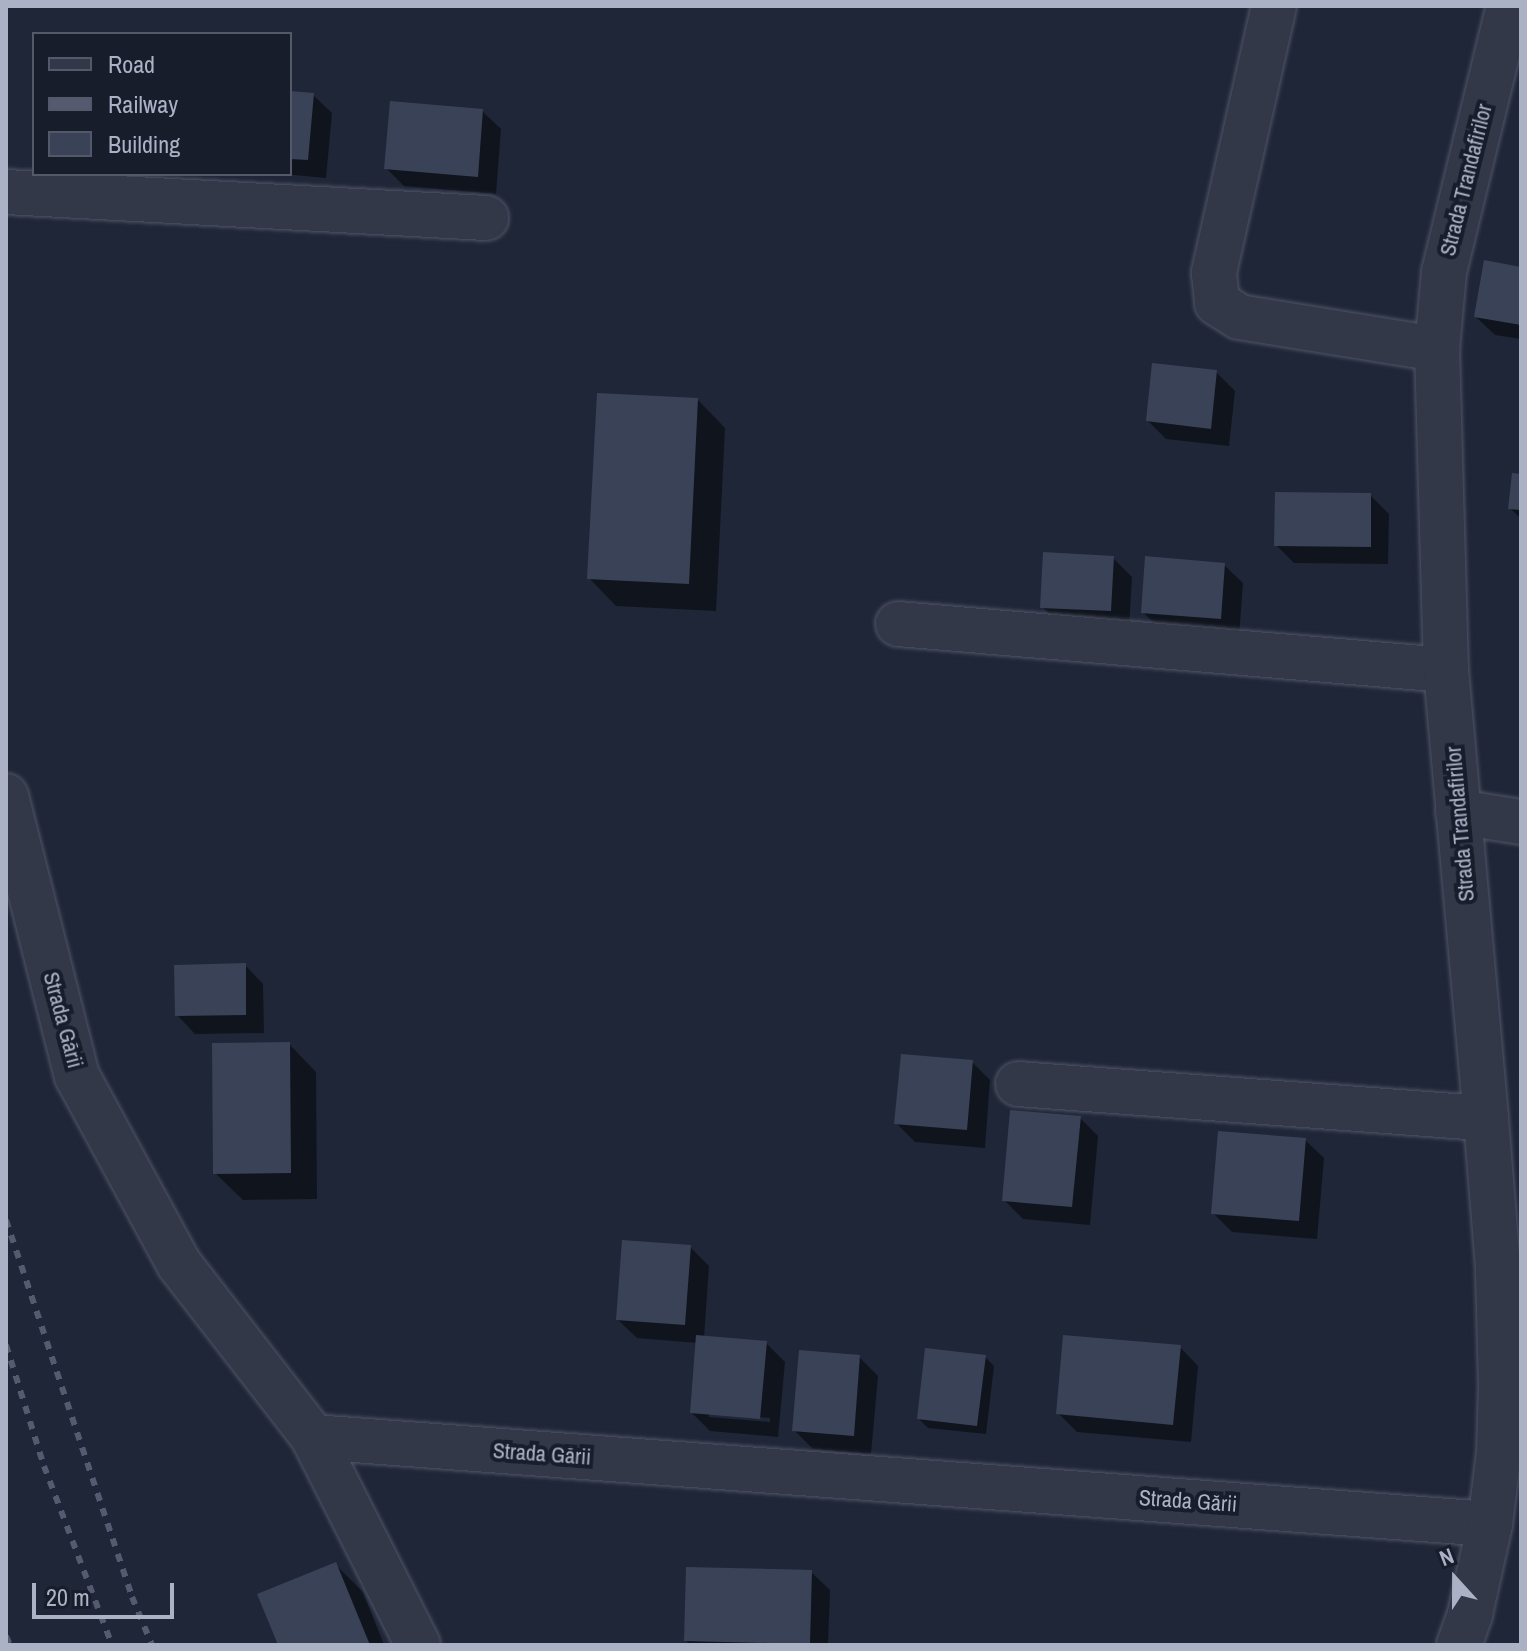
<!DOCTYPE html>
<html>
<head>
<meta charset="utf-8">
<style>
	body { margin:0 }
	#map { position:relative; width:1527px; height:1651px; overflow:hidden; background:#1f2638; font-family:"Archivo Narrow",sans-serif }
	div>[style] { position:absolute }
	.shadow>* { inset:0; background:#0007 }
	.building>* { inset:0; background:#3a4258 }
	.roads { filter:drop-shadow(0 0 2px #505566) drop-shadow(0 0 2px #505566) }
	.street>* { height:44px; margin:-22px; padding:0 22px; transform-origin:22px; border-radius:22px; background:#323848 }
	.rail>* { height:6px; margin-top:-3px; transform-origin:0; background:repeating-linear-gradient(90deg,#545b70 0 8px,transparent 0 16px) }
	span { translate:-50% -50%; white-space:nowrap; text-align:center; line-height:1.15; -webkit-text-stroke:8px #181d2c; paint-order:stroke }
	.street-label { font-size:22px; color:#acb2c5 }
	.frame { position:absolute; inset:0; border:8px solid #acb2c5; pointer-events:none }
	.legend { position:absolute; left:32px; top:32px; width:260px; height:144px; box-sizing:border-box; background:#181d2c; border:2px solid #535969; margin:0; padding:10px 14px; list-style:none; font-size:24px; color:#acb2c5 }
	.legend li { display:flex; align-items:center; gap:16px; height:40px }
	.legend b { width:40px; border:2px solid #535969 }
	.north { position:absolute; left:1415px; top:1539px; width:80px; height:80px; -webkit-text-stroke:6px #181d2c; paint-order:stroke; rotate:339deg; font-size:22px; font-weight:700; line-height:32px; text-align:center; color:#acb2c5 }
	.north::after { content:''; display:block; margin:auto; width:28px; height:36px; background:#acb2c5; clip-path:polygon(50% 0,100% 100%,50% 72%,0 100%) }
	.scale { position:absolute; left:32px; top:1583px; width:142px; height:36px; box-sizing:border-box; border:4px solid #acb2c5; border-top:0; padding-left:10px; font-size:24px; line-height:28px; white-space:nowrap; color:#acb2c5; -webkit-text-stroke:6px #181d2c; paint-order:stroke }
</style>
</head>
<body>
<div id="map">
	<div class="shadow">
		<i style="clip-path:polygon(290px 93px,313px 95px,332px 113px,326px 178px,283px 174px,290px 174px)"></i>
		<i style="clip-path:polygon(482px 111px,501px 129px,496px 194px,404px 186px,386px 168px)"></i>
		<i style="clip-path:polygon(1521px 269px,1521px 339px,1495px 335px,1476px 317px)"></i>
		<i style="clip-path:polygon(1216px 372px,1235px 391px,1229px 446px,1166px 439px,1148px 421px)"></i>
		<i style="clip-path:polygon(698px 400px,725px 428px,716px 611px,616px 606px,589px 578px)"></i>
		<i style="clip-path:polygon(1521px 476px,1521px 519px,1510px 508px)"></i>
		<i style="clip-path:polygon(1370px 495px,1389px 514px,1388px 564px,1294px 563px,1276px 545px)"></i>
		<i style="clip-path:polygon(1113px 558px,1132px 577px,1129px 628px,1061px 625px,1042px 607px)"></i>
		<i style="clip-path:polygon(1224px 565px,1243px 583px,1239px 637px,1161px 631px,1143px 612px)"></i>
		<i style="clip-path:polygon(245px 965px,263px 984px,264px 1033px,195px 1034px,177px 1015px)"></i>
		<i style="clip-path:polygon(289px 1044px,316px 1072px,317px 1199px,243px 1200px,215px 1173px)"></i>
		<i style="clip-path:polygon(972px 1062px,990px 1080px,985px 1148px,915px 1142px,896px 1123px)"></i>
		<i style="clip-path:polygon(1080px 1118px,1098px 1136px,1090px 1225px,1023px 1219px,1004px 1200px)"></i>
		<i style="clip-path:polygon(1305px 1140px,1324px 1158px,1317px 1239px,1232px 1232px,1213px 1213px)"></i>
		<i style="clip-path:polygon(evenodd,690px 1247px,709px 1266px,704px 1338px,766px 1343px,785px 1362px,778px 1437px,710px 1431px,692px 1413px,698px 1343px,637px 1338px,618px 1320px,690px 1247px,709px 1413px,770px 1418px,770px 1422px,709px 1417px,709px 1413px)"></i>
		<i style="clip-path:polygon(1180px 1347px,1198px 1366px,1191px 1442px,1077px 1432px,1058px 1413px)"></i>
		<i style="clip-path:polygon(859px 1357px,878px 1376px,871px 1454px,813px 1449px,795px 1431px)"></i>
		<i style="clip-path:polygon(985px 1357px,994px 1366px,986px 1434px,928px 1428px,919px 1419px)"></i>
		<i style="clip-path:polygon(335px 1564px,363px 1592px,384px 1645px,280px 1645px)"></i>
		<i style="clip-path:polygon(811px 1572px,830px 1590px,828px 1645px,691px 1645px,686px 1641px)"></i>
	</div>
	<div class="building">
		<i style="clip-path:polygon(290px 91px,314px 93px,308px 160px,290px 159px)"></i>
		<i style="clip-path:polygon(390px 101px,483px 109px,478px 177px,384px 169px)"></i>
		<i style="clip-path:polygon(1484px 260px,1521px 267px,1521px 325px,1474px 317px)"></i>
		<i style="clip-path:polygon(1152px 363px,1217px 370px,1211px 429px,1146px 421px)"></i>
		<i style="clip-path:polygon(597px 393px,698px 398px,689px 584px,587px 579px)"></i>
		<i style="clip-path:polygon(1512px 473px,1521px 474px,1521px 510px,1508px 509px)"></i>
		<i style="clip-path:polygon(1275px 492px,1371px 493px,1371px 547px,1274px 546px)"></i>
		<i style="clip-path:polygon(1043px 552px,1114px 556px,1111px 611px,1040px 608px)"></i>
		<i style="clip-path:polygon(1145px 556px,1225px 563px,1221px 619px,1141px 613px)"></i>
		<i style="clip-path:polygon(246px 963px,246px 1015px,175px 1016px,174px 965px)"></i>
		<i style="clip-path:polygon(290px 1042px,291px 1173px,213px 1174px,212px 1043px)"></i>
		<i style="clip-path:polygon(901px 1054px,973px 1060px,967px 1130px,894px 1124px)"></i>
		<i style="clip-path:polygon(1010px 1110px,1081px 1116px,1072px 1207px,1002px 1201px)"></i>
		<i style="clip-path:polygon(1218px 1131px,1306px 1138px,1299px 1221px,1211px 1214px)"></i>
		<i style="clip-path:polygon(622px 1240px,691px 1245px,685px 1325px,616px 1320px)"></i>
		<i style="clip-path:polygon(696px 1335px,767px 1341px,760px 1419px,690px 1413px)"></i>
		<i style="clip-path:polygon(1063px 1335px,1181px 1345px,1173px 1425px,1056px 1414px)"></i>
		<i style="clip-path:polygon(925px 1348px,986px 1355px,977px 1426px,917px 1419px)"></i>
		<i style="clip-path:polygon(799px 1350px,860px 1355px,854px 1436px,792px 1431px)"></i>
		<i style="clip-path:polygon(336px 1562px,370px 1645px,278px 1645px,257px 1594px)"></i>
		<i style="clip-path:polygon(686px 1567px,812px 1570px,810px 1644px,684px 1641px)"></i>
	</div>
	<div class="roads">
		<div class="street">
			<i style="left:1274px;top:6px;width:274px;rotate:102.7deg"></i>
			<i style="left:1214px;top:273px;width:30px;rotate:84deg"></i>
			<i style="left:1217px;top:303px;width:26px;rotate:32deg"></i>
			<i style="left:1239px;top:317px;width:201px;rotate:9.2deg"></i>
			<i style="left:6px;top:192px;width:481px;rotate:3.1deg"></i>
			<i style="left:898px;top:624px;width:550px;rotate:4.8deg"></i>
			<i style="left:6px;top:796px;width:289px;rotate:75.8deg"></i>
			<i style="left:77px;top:1076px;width:214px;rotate:61.5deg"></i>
			<i style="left:179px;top:1264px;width:219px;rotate:52.2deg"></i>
			<i style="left:313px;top:1437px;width:1180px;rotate:4.23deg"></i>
			<i style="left:1458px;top:812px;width:64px;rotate:9deg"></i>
			<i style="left:1018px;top:1084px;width:469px;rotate:4.2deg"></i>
			<i style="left:313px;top:1437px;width:233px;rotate:63.2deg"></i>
			<i style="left:1459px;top:1645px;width:33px;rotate:-70deg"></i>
			<i style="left:1470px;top:1614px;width:92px;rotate:-77.5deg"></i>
			<i style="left:1490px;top:1524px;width:72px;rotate:-82.8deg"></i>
			<i style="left:1499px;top:1453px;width:67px;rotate:-88.3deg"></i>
			<i style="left:1501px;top:1386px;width:118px;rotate:-91.5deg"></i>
			<i style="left:1498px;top:1268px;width:150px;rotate:-94.6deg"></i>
			<i style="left:1486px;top:1118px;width:450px;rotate:-95.1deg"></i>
			<i style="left:1446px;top:670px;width:321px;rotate:-91.6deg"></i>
			<i style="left:1437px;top:349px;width:77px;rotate:-84.8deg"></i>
			<i style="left:1444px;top:272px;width:274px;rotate:-76.3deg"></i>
		</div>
	</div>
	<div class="rail">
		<i style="left:6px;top:1220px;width:397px;rotate:71.5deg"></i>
		<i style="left:132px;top:1597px;width:52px;rotate:67.4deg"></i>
		<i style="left:6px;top:1345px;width:127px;rotate:72.6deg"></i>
		<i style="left:44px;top:1466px;width:191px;rotate:69.2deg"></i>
		<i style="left:6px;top:1636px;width:10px;rotate:66deg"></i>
	</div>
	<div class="street-label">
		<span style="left:1466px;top:180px;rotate:-76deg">Strada Trandafirilor</span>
		<span style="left:1460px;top:824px;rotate:-95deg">Strada Trandafirilor</span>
		<span style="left:63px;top:1020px;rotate:75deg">Strada Gării</span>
		<span style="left:542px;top:1454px;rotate:4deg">Strada Gării</span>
		<span style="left:1188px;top:1501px;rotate:4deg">Strada Gării</span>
	</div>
	<div class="frame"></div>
	<ul class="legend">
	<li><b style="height:10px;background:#323848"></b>Road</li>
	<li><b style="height:10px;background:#545b70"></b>Railway</li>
	<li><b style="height:22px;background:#3a4258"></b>Building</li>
	</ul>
	<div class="north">N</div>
	<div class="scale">20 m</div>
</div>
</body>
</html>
